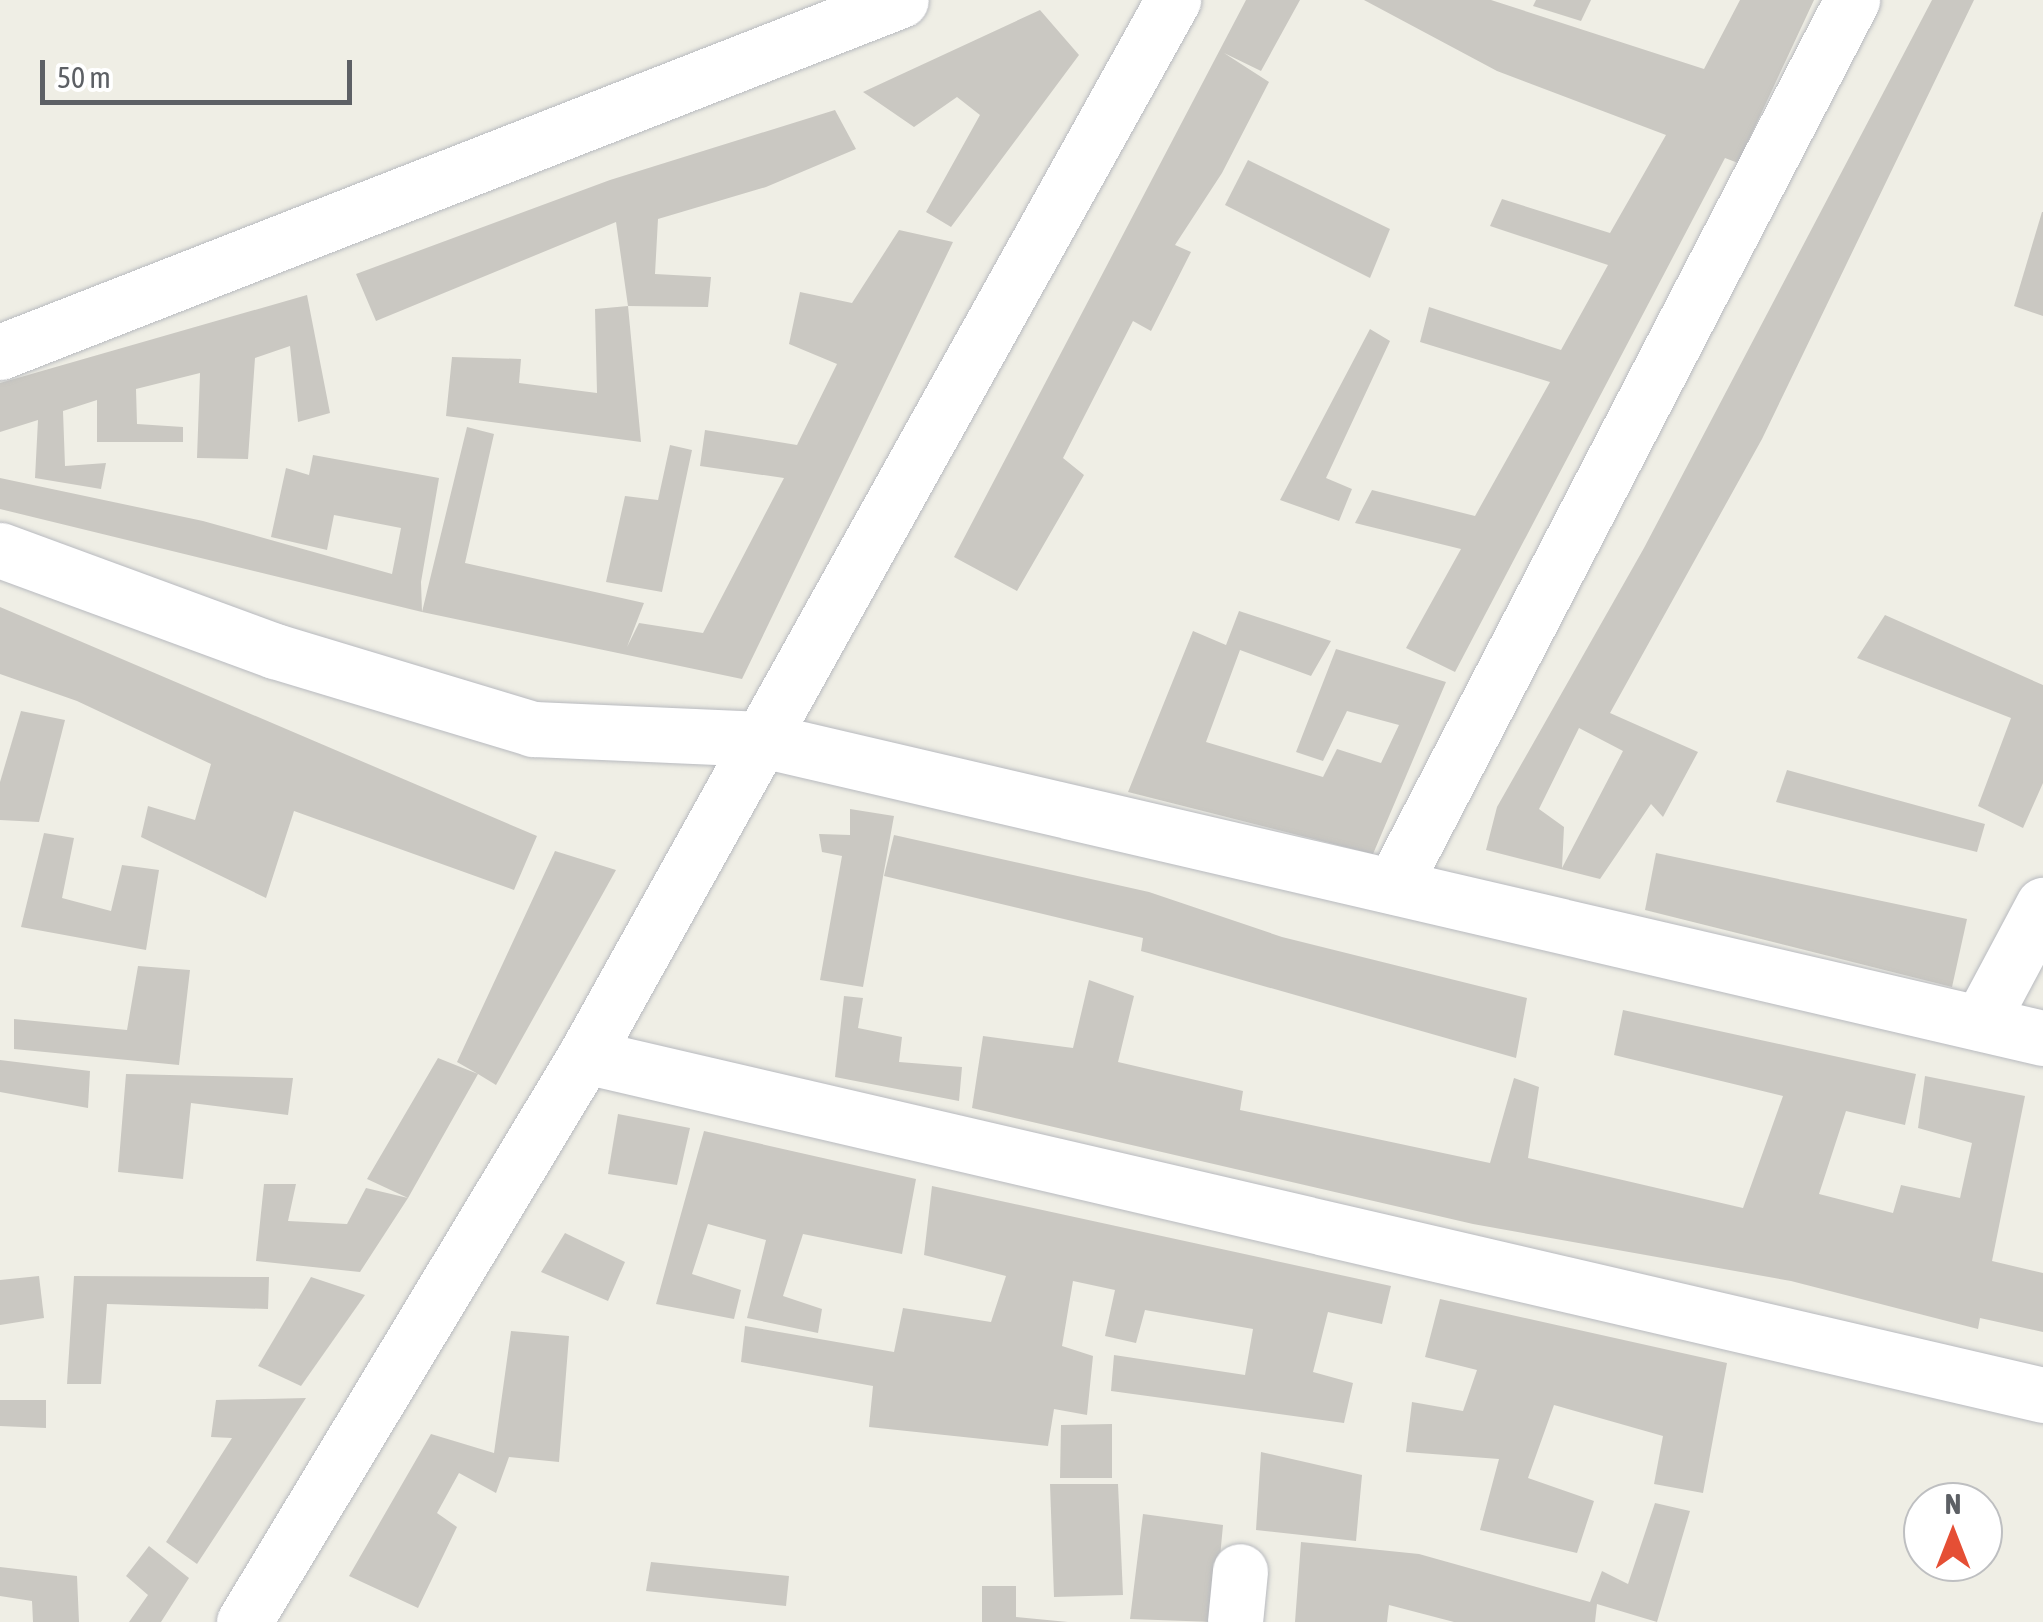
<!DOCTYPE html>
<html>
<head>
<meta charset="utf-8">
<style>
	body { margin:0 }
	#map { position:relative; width:2043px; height:1622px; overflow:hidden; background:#efeee5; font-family:"Asap Condensed",sans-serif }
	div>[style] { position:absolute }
	.building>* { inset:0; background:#cac8c2 }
	.roads { filter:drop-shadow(0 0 2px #b8babf) drop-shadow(0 0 2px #b8babf) }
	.minor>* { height:55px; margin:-27.5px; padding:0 27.5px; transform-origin:27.5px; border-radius:27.5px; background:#fff }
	span { translate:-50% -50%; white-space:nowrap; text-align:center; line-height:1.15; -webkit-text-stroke:10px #fff; paint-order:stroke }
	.north { position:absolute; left:1903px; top:1482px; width:100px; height:100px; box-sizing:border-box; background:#fff; border:2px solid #bebfc1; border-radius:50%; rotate:0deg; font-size:28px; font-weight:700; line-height:40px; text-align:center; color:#5d6065 }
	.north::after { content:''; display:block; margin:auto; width:35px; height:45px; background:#e54f35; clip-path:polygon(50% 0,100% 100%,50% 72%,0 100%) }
	.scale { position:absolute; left:40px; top:60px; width:312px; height:45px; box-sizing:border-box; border:5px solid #5d6065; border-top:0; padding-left:12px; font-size:30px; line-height:35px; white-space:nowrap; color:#5d6065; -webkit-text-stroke:8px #fff; paint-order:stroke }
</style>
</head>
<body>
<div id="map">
	<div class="building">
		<i style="clip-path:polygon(1246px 0,1300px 0,1261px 71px,1224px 53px,1269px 82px,1222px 173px,1175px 245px,1191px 252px,1151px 331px,1133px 321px,1063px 458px,1084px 475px,1017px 591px,954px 557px)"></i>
		<i style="clip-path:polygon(1364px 0,1491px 0,1704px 69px,1740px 0,1814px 0,1738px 163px,1725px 158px,1455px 672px,1406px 648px,1461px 549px,1355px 523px,1372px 490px,1475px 516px,1550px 382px,1420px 342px,1429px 307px,1561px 350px,1608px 265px,1490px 226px,1502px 199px,1610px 233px,1666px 135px,1497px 71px)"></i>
		<i style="clip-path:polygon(1536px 0,1591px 0,1581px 21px,1533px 6px)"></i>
		<i style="clip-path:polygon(evenodd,1932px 0,1974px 0,1762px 439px,1610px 713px,1698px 752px,1663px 817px,1651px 804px,1600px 879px,1486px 850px,1497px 807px,1644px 548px,1932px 0,1579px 728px,1623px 751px,1562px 868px,1564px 827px,1539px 809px,1579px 728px)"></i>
		<i style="clip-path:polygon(1040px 10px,1079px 55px,951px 227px,926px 212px,980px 115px,957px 97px,914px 127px,863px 92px)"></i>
		<i style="clip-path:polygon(835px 110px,856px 149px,766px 187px,658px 219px,655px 274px,711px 277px,708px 307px,628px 306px,616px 222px,376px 321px,356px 274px,610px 180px)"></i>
		<i style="clip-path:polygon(1248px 160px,1390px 229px,1370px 278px,1225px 205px)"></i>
		<i style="clip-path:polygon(2042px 212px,2043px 212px,2043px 316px,2014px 306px)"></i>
		<i style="clip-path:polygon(899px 230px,953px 242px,742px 679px,422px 612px,0 509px,0 478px,203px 521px,392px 574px,401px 528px,334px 515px,327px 550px,271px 537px,286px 468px,309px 475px,313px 455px,439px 478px,421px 582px,422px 612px,467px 427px,494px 434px,465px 563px,644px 603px,627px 647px,639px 623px,703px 633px,784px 478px,700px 466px,705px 430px,797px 445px,837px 364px,789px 344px,800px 292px,852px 303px)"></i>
		<i style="clip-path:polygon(307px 295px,330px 413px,298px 422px,290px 346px,255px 358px,248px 459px,197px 458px,200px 373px,136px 389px,137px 424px,183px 427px,183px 442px,97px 442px,97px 400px,63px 411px,65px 466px,106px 463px,101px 489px,35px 478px,38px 420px,0 432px,0 383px)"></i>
		<i style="clip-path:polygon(628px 306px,641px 442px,446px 416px,452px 357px,521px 359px,519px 383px,597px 393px,595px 309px)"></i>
		<i style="clip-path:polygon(1370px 329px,1390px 341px,1326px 478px,1352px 489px,1339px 521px,1280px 500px)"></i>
		<i style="clip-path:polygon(670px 445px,692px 450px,662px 592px,606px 582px,625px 496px,658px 500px)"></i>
		<i style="clip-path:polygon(0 607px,537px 836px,514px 890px,294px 811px,266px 898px,141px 837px,148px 806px,195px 820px,211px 764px,77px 701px,0 674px)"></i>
		<i style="clip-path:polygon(1239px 611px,1331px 641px,1311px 676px,1240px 650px,1206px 742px,1323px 777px,1337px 749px,1381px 763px,1399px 725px,1347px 711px,1323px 761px,1296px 752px,1336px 649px,1446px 682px,1373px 854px,1128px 792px,1193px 631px,1226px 645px)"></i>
		<i style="clip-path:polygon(1885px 615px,2043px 685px,2043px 783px,2023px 828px,1978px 806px,2011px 718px,1857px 658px)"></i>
		<i style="clip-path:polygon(21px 711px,65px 720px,39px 822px,0 820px,0 782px)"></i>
		<i style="clip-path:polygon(1787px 770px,1985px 824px,1977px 852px,1776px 802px)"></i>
		<i style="clip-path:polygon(850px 809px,894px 816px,863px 987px,820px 980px,842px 856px,822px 852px,819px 834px,850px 835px)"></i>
		<i style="clip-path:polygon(44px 833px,74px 838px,62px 898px,111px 911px,122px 865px,159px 870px,146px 950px,21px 927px)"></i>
		<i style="clip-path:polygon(894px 835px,1149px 892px,1282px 937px,1527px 998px,1516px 1058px,1141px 951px,1143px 938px,884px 876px)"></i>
		<i style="clip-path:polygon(555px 851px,616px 870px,496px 1085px,478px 1074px,408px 1198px,360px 1272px,256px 1261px,264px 1184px,296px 1184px,288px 1221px,347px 1224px,366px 1188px,408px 1198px,367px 1179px,438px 1058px,478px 1074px,457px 1062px)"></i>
		<i style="clip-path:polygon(1656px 853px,1967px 919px,1952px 987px,1645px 910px)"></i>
		<i style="clip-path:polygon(138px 966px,190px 970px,179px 1065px,14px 1049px,14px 1019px,127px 1030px)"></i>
		<i style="clip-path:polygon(1089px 980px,1134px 996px,1118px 1062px,1243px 1091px,1240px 1110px,1490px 1163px,1514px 1078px,1539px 1087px,1528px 1158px,1743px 1208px,1783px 1096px,1614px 1055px,1623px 1010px,1916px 1074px,1905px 1125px,1846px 1111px,1819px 1194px,1893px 1213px,1901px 1185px,1960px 1198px,1972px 1143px,1918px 1128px,1925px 1076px,2025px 1096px,1992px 1261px,2043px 1273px,2043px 1332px,1980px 1318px,1978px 1329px,1791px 1281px,1473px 1224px,972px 1108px,983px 1036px,1073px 1048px)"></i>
		<i style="clip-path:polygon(844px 996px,863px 998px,858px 1028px,902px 1037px,899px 1062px,962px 1067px,959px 1101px,835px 1077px)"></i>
		<i style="clip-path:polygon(0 1060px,90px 1071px,88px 1108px,0 1092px)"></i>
		<i style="clip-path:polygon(126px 1074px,293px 1078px,288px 1115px,191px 1103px,183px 1179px,118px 1172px)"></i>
		<i style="clip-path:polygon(618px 1114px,690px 1128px,677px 1185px,608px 1174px)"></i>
		<i style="clip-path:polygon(704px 1131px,916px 1179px,902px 1254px,803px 1234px,783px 1296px,822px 1309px,818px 1333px,747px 1318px,766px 1240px,708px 1224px,692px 1274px,741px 1290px,734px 1319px,656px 1304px)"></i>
		<i style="clip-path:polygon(932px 1186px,1391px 1286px,1382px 1324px,1328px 1312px,1313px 1372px,1353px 1383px,1344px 1423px,1111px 1391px,1114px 1355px,1245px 1375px,1253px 1329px,1145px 1310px,1136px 1343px,1105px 1336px,1115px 1290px,1073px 1281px,1062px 1346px,1093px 1356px,1087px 1415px,1054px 1409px,1048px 1446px,869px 1427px,873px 1386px,741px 1362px,745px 1326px,894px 1352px,903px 1308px,991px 1322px,1006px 1276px,924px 1255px)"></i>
		<i style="clip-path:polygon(565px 1233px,625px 1262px,608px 1301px,541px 1272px)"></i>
		<i style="clip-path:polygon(39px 1276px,44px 1318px,0 1325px,0 1280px)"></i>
		<i style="clip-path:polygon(74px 1276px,269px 1277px,268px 1309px,107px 1304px,101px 1384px,67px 1384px)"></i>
		<i style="clip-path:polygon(311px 1277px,365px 1295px,301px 1386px,258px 1366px)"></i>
		<i style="clip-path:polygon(1440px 1299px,1727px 1363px,1703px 1493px,1654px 1484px,1663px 1436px,1554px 1405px,1528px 1478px,1594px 1501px,1577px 1553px,1480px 1530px,1499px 1459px,1406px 1452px,1412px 1402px,1463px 1411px,1477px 1370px,1425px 1357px)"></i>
		<i style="clip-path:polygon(511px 1331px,569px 1336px,559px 1462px,509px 1457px,496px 1493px,459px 1473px,437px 1513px,457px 1527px,418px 1608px,349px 1576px,431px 1434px,494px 1453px)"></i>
		<i style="clip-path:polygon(306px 1398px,197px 1564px,166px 1542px,232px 1438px,211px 1437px,216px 1400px)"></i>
		<i style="clip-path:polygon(0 1400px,46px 1400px,46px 1428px,0 1426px)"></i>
		<i style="clip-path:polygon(1112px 1424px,1112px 1478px,1060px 1478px,1061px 1425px)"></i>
		<i style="clip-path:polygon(1261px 1452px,1362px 1475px,1356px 1541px,1256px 1530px)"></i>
		<i style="clip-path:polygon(1050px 1484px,1118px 1484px,1123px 1595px,1054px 1597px)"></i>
		<i style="clip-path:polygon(1655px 1503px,1690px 1511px,1657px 1622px,1597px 1604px,1595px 1622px,1454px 1622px,1389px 1605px,1387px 1622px,1295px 1622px,1301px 1542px,1419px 1554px,1590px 1602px,1602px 1571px,1628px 1584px)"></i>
		<i style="clip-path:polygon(1143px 1514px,1223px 1525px,1214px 1622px,1130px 1619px)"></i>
		<i style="clip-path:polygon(149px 1546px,189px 1578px,161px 1622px,129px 1622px,148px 1595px,126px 1576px)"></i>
		<i style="clip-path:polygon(651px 1562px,789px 1576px,786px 1606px,646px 1591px)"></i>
		<i style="clip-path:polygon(0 1567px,77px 1576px,79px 1622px,33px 1622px,32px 1601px,0 1596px)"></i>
		<i style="clip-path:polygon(982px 1586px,1016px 1586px,1016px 1617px,1068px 1622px,982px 1622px)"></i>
	</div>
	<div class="roads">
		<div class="minor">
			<i style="left:0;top:352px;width:967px;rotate:-21.34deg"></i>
			<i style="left:0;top:550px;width:293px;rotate:20.2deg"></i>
			<i style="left:275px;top:651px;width:270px;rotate:16.8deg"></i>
			<i style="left:533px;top:729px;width:225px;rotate:2.5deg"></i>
			<i style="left:758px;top:739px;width:1319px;rotate:13.1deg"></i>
			<i style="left:1393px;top:886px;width:998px;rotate:-62.61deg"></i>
			<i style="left:1980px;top:1023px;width:134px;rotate:-61.9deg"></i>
			<i style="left:585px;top:1056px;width:1497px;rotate:13.09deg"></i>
			<i style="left:244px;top:1622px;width:661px;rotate:-58.93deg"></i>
			<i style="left:585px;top:1056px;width:1209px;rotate:-60.89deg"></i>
			<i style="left:1235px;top:1622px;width:51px;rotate:-84.4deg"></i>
		</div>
	</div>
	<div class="north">N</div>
	<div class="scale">50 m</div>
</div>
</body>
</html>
